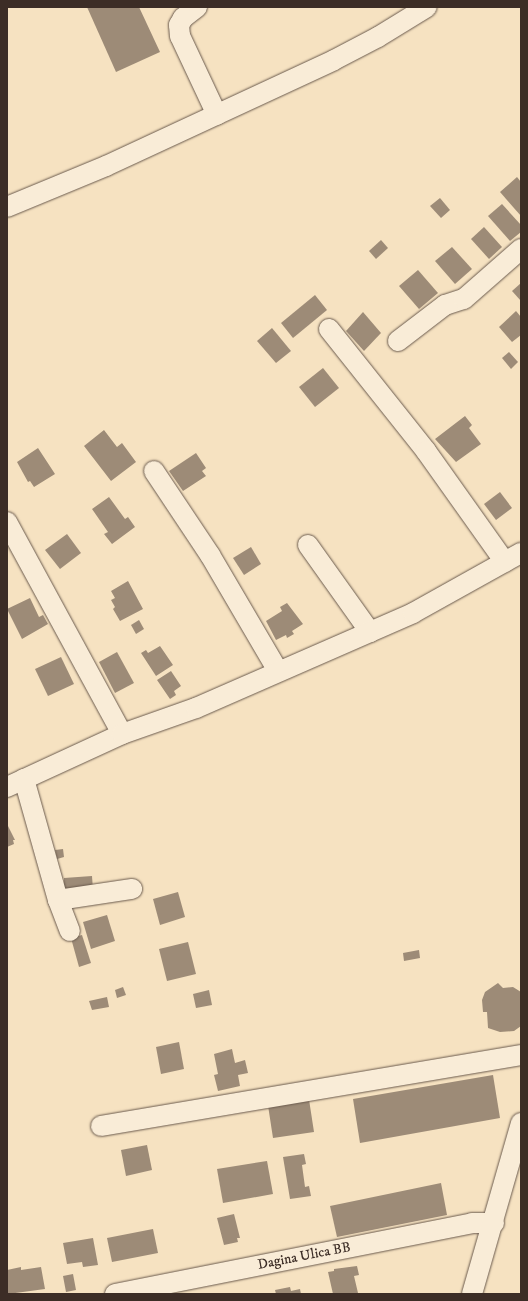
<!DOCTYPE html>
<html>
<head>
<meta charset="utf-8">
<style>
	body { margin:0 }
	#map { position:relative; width:528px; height:1301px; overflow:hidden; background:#f6e2c1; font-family:"IM FELL DW Pica",serif }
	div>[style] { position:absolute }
	.building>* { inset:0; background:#9d8b77 }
	.roads { filter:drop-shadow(0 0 1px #6a5a4d) drop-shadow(0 0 1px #6a5a4d) }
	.minor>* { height:20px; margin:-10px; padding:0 10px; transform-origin:10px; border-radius:10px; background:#f9ecd7 }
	span { translate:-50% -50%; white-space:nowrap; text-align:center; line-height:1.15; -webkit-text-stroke:3px #f9ecd7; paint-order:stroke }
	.street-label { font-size:14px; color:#3c2d26 }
	.frame { position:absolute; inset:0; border:8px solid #3c2d26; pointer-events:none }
</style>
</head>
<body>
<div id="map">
	<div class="building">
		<i style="clip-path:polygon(87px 7px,139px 7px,160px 52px,116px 72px)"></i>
		<i style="clip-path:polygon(517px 177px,521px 182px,521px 216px,500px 192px)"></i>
		<i style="clip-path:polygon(440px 198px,450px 210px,441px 218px,430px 206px)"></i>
		<i style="clip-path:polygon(502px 204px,521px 225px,521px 232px,510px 241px,488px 216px)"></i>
		<i style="clip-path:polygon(484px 227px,502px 247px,489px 259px,471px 239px)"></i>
		<i style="clip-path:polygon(381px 240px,388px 248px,376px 259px,369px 251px)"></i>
		<i style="clip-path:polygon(452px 247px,472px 269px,455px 284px,435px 261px)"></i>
		<i style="clip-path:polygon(418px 270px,438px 293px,419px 309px,399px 286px)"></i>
		<i style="clip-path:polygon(521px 283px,521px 301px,512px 291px)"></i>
		<i style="clip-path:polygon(315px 295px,327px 310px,293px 338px,281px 323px)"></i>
		<i style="clip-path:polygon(516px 311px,521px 317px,521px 335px,512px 342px,499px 327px)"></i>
		<i style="clip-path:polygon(363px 312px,381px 333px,364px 351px,346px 331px)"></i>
		<i style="clip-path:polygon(272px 328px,291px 351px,276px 363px,257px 341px)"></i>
		<i style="clip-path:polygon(509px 352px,518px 362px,511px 369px,502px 358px)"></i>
		<i style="clip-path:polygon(323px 368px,339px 388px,315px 407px,299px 387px)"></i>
		<i style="clip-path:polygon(465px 416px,472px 425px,469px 428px,481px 444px,456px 462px,435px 439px)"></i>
		<i style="clip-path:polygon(104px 430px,117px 447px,122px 443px,136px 462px,111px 481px,84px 446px)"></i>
		<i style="clip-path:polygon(38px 448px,55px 474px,34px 487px,30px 481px,28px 482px,17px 462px)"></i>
		<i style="clip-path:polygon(196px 453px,206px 468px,202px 471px,206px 476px,183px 491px,169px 471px)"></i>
		<i style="clip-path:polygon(500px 492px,512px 508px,496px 520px,484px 504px)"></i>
		<i style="clip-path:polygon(109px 497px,125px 519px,128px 517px,135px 527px,112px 544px,104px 534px,108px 532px,92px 509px)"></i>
		<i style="clip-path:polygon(67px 534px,81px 553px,60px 569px,45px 550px)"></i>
		<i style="clip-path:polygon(251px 547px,261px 564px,244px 575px,233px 558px)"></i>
		<i style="clip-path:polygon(128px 581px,143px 609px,120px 621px,113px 609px,115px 607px,111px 600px,115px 598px,111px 591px)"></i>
		<i style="clip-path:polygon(30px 598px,39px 617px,43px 615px,48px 624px,22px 639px,7px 609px)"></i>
		<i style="clip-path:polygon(287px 603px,303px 624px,292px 631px,294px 634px,287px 638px,286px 635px,276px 640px,266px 621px,282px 611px,280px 607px)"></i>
		<i style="clip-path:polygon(139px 620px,144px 629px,136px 634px,131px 625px)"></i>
		<i style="clip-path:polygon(160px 646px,173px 665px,156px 676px,141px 653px,146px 650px,148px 653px)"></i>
		<i style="clip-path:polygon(117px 652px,134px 683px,115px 693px,99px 662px)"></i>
		<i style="clip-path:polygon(61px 657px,74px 684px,48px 696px,35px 669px)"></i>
		<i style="clip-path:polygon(171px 671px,181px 686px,174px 691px,176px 695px,170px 699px,157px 680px)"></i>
		<i style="clip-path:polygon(7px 824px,15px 840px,13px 840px,14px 844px,7px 847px)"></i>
		<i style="clip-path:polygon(63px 849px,64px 857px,57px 859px,55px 850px)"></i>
		<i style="clip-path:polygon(92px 876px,93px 890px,64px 889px,64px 878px)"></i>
		<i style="clip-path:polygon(178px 892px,185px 917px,160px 925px,153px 899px)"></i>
		<i style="clip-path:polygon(107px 915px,115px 941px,91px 949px,83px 922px)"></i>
		<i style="clip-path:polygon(82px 935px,91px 963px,79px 967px,71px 938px)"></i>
		<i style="clip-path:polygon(188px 942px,196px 974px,167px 981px,159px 949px)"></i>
		<i style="clip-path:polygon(419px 950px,420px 958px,404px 961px,403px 953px)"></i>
		<i style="clip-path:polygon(498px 983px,503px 988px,513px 987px,521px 992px,521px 1026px,514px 1031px,500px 1032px,488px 1028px,487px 1012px,483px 1012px,482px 1000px,485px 992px)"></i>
		<i style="clip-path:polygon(123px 987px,126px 995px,117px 998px,115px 990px)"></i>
		<i style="clip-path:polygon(209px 990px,212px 1005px,196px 1008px,193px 994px)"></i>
		<i style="clip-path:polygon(107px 997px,109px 1007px,92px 1010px,89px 1001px)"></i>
		<i style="clip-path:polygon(179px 1042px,184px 1069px,161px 1074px,156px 1047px)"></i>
		<i style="clip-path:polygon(232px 1049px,235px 1063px,245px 1060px,248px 1073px,238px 1075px,240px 1086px,218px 1091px,214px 1075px,218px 1074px,214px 1054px)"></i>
		<i style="clip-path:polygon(493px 1075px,500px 1118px,360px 1143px,353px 1099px)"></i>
		<i style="clip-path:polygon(308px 1093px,314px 1132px,273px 1138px,267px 1099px)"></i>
		<i style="clip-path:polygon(147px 1145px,152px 1170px,126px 1176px,121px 1150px)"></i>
		<i style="clip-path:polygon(304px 1154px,306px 1164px,302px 1165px,305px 1187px,309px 1186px,311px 1196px,290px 1199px,283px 1157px)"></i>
		<i style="clip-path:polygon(267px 1161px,273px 1194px,223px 1203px,217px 1169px)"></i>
		<i style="clip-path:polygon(441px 1183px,447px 1215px,337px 1237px,330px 1206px)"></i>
		<i style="clip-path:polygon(234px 1214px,240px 1238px,237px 1238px,238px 1242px,224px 1245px,217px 1218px)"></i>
		<i style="clip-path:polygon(153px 1229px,158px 1253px,112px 1262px,107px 1238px)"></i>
		<i style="clip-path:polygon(93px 1238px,98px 1265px,83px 1267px,82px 1262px,67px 1264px,63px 1243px)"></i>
		<i style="clip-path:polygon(357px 1266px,359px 1275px,354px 1276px,358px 1293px,333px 1294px,328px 1272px,334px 1271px,334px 1269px)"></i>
		<i style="clip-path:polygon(21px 1267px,21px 1270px,41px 1267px,45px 1289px,8px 1294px,7px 1270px)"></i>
		<i style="clip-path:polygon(73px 1274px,76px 1290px,66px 1292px,63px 1276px)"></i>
		<i style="clip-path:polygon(290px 1287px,291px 1291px,300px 1289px,301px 1294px,276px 1294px,275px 1290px)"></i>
	</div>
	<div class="roads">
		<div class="minor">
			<i style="left:197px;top:7px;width:18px;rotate:142deg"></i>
			<i style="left:183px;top:18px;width:8px;rotate:120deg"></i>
			<i style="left:179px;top:25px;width:11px;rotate:85deg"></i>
			<i style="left:180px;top:36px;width:87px;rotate:64.9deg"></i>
			<i style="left:7px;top:207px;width:107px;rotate:-22.5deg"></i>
			<i style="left:106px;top:166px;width:251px;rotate:-24.9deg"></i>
			<i style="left:334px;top:60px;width:50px;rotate:-27.6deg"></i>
			<i style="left:378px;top:37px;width:57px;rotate:-31.5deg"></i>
			<i style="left:329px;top:329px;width:156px;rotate:51.5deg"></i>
			<i style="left:426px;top:451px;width:136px;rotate:54.6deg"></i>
			<i style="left:398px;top:341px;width:59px;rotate:-37.5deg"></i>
			<i style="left:445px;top:305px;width:20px;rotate:-18deg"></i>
			<i style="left:464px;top:299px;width:76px;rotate:-41.3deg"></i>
			<i style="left:154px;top:471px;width:101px;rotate:56.3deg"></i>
			<i style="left:210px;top:555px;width:134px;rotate:59.6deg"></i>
			<i style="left:7px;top:522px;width:241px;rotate:61.5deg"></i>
			<i style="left:308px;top:545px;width:107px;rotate:54.5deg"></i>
			<i style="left:24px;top:779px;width:126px;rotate:74.3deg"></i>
			<i style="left:58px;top:900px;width:33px;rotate:69deg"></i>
			<i style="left:7px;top:787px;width:127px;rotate:-24.7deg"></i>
			<i style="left:122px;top:734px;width:78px;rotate:-19.4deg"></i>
			<i style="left:196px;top:708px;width:237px;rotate:-23.6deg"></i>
			<i style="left:413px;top:613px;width:124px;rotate:-29.1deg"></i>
			<i style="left:58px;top:900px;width:75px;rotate:-8.5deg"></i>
			<i style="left:101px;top:1126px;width:426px;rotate:-9.6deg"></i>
			<i style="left:115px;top:1294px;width:364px;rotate:-11.2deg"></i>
			<i style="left:472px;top:1223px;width:22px"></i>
			<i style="left:472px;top:1294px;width:178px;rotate:-74deg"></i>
		</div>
	</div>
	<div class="street-label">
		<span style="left:304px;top:1256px;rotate:-11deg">Dagina Ulica BB</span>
	</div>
	<div class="frame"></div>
</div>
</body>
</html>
